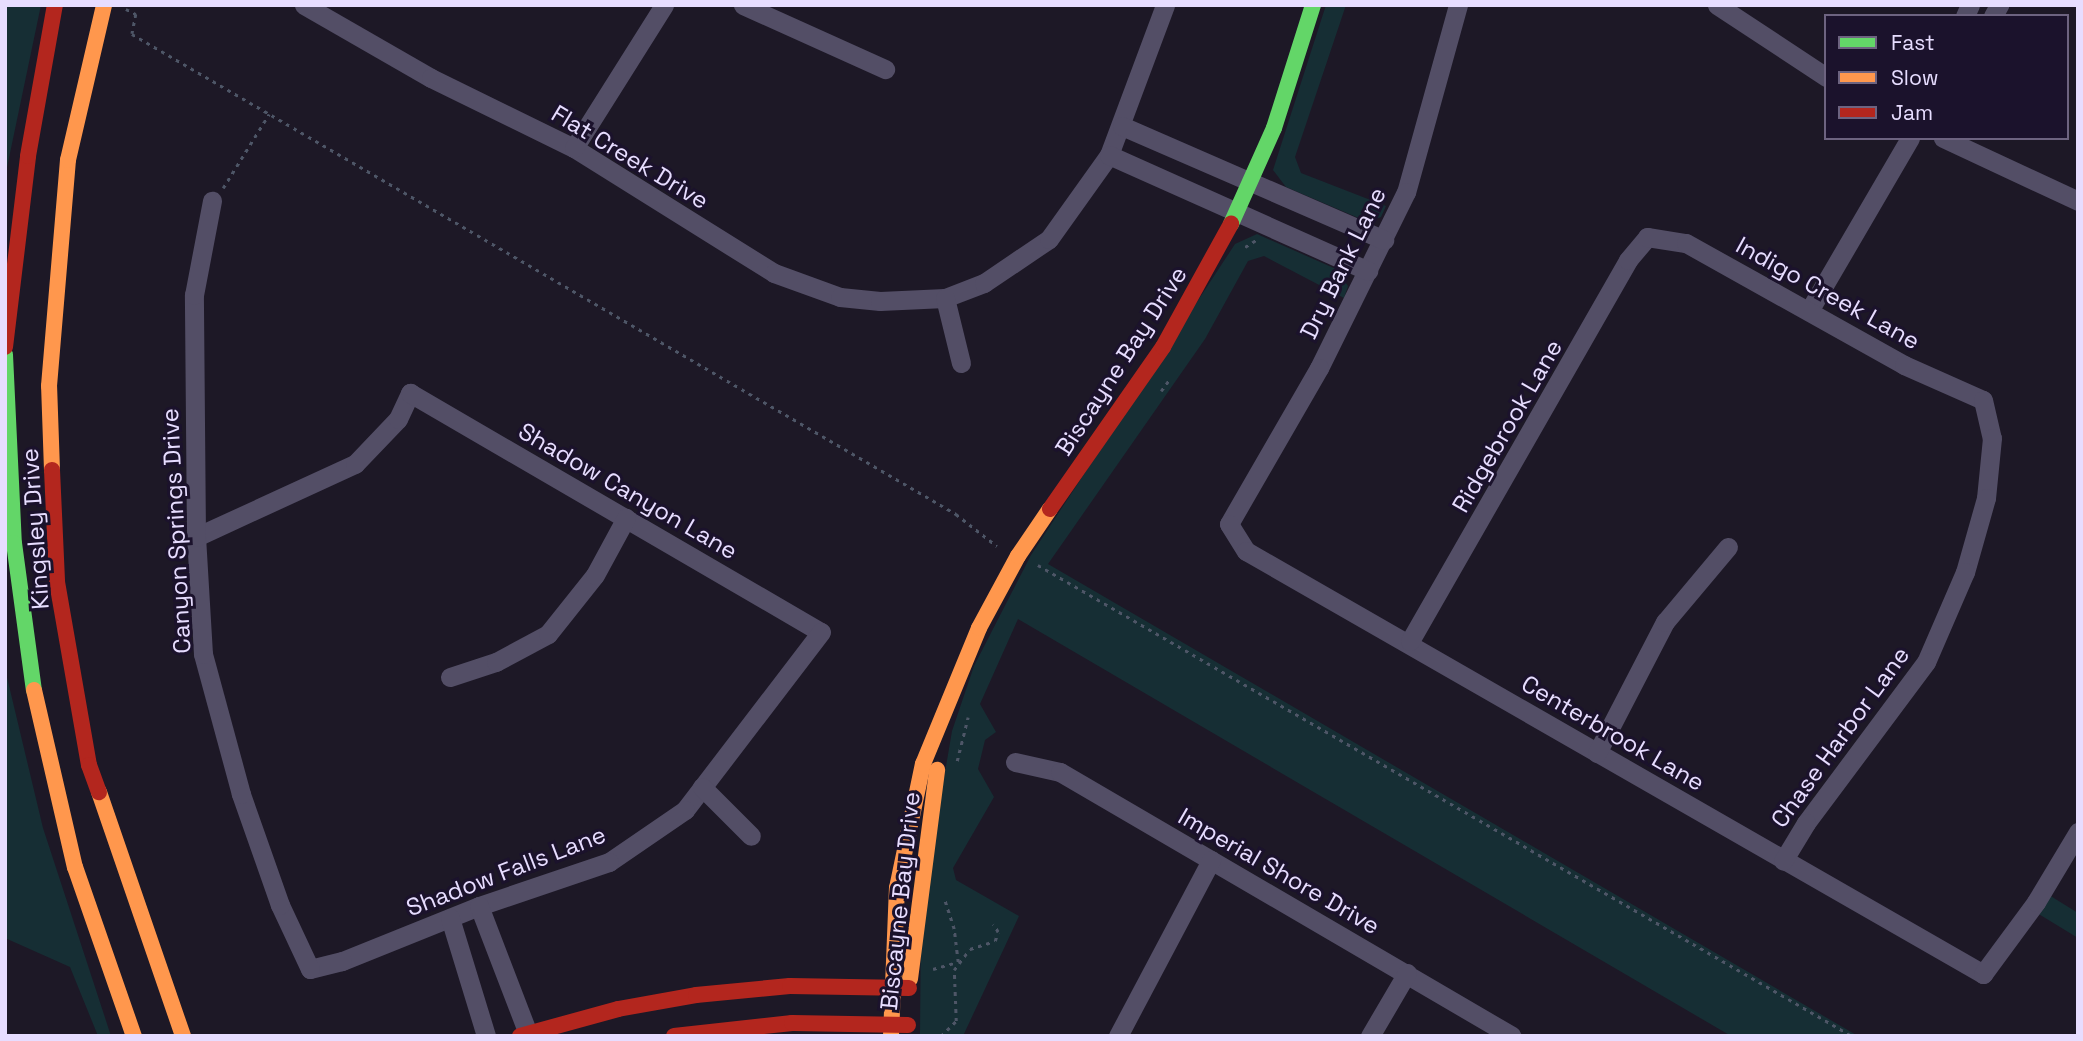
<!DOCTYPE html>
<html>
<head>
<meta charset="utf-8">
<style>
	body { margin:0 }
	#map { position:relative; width:2083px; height:1041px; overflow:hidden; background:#1d1826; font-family:"Space Grotesk",sans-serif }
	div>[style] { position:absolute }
	.green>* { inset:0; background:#162e34 }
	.path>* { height:2.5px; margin-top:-1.25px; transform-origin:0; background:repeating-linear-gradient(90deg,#4e5667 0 3.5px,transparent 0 8.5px) }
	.street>* { height:19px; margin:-9.5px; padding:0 9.5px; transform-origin:9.5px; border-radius:9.5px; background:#534e66 }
	.fast>* { height:16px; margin:-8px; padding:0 8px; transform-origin:8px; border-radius:8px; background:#63d668 }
	.slow>* { height:16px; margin:-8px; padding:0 8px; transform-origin:8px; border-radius:8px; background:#ff974d }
	.jam>* { height:16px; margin:-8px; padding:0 8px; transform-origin:8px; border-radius:8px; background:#b3261e }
	span { translate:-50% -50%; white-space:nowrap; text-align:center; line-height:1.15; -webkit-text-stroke:6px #1b122c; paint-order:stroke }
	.street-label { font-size:24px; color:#e7ddff }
	.frame { position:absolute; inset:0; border:7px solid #e7ddff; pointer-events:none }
	.legend { position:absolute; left:1824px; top:14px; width:245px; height:126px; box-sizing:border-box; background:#1b122c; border:2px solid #6d6380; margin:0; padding:9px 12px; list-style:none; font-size:21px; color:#e7ddff }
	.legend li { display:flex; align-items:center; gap:14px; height:35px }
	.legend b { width:35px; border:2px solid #6d6380 }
</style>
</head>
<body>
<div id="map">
	<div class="green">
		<i style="clip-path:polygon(5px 5px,41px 5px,5px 177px)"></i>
		<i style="clip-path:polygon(1326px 5px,1346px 5px,1295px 157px,1301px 173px,1386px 206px,1381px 217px,1368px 222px,1286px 187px,1273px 170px)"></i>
		<i style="clip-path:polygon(1257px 234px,1336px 269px,1348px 286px,1344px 298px,1264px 256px,1248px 261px,1205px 339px,1048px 564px,1858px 1036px,1731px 1036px,1018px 619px,980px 704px,996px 732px,985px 740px,978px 769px,994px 797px,953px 868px,956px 880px,1019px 916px,963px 1036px,920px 1036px,921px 914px,952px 731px,974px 666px,1031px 555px,1235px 244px)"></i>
		<i style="clip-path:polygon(5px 669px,43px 828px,111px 1036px,98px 1036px,70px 967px,5px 938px)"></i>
		<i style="clip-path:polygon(2049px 895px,2078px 913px,2078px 938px,2037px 913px)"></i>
	</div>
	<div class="path">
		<i style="left:126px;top:9px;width:11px;rotate:27deg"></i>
		<i style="left:136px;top:14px;width:20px;rotate:101deg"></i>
		<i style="left:132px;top:34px;width:954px;rotate:30.22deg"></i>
		<i style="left:956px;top:514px;width:52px;rotate:38deg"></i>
		<i style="left:223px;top:188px;width:87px;rotate:-58.1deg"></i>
		<i style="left:1245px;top:247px;width:13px;rotate:-32deg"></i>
		<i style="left:1161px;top:391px;width:14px;rotate:-54deg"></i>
		<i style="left:1038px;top:565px;width:940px;rotate:30.05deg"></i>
		<i style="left:957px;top:761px;width:45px;rotate:-76deg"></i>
		<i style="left:933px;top:969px;width:26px;rotate:-16deg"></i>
		<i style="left:958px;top:962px;width:33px;rotate:-97deg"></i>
		<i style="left:954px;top:929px;width:33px;rotate:-108deg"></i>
		<i style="left:941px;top:1036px;width:21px;rotate:-45deg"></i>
		<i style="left:956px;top:1021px;width:51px;rotate:-92.2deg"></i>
		<i style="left:954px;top:970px;width:26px;rotate:-53deg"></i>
		<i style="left:970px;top:949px;width:26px;rotate:-18deg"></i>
		<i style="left:995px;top:941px;width:9px;rotate:-72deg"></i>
		<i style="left:998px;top:932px;width:9px;rotate:-122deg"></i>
	</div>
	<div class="street">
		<i style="left:304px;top:5px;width:146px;rotate:29.9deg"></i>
		<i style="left:431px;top:78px;width:159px;rotate:26.1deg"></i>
		<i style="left:574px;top:148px;width:236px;rotate:32deg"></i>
		<i style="left:774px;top:273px;width:70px;rotate:20deg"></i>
		<i style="left:840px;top:297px;width:40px;rotate:5.7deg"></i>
		<i style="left:880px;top:301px;width:65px;rotate:-2.6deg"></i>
		<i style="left:945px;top:298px;width:42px;rotate:-21deg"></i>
		<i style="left:984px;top:283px;width:78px;rotate:-34.1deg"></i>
		<i style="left:1049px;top:239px;width:103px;rotate:-54.5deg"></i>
		<i style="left:1109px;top:155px;width:160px;rotate:-69.5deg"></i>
		<i style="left:743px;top:5px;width:156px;rotate:24.3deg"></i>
		<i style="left:1458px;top:5px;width:194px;rotate:105.5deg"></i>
		<i style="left:1406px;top:192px;width:196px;rotate:116.3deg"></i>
		<i style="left:1319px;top:368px;width:180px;rotate:120deg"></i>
		<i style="left:1229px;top:524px;width:32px;rotate:58deg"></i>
		<i style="left:1246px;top:551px;width:850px;rotate:29.85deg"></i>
		<i style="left:1983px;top:974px;width:89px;rotate:-53.6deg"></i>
		<i style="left:2036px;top:902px;width:82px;rotate:-59deg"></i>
		<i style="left:1717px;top:5px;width:131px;rotate:33.4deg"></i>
		<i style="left:1965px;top:16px;width:12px;rotate:-66deg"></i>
		<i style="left:1993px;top:16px;width:13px;rotate:-61deg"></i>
		<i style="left:1122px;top:126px;width:286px;rotate:23.5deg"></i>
		<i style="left:1943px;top:138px;width:149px;rotate:25deg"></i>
		<i style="left:574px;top:148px;width:169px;rotate:-57.8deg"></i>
		<i style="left:1109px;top:155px;width:284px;rotate:24.1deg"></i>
		<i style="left:945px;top:298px;width:67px;rotate:76.2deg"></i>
		<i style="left:1809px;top:311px;width:200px;rotate:-59.7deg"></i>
		<i style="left:196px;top:537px;width:175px;rotate:-24.7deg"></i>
		<i style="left:355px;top:464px;width:62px;rotate:-46.3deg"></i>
		<i style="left:398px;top:419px;width:29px;rotate:-65deg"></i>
		<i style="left:410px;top:393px;width:475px;rotate:30.2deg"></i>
		<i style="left:821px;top:632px;width:224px;rotate:127.4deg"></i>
		<i style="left:685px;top:810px;width:92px;rotate:145.6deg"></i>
		<i style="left:609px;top:862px;width:137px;rotate:161.3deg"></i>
		<i style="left:479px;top:906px;width:148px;rotate:158.1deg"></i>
		<i style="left:342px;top:961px;width:33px;rotate:166deg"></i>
		<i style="left:310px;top:969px;width:71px;rotate:-115.1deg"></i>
		<i style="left:280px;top:905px;width:118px;rotate:-109.4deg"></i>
		<i style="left:241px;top:794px;width:145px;rotate:-105.2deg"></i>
		<i style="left:203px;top:654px;width:117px;rotate:-93.4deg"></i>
		<i style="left:196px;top:537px;width:242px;rotate:-90.5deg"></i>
		<i style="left:194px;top:295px;width:96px;rotate:-79.2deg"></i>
		<i style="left:1410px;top:641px;width:439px;rotate:-60.2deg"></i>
		<i style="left:1628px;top:260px;width:30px;rotate:-50deg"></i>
		<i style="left:1647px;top:237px;width:39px;rotate:9deg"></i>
		<i style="left:1686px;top:243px;width:250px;rotate:29.2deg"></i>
		<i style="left:1904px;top:365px;width:86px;rotate:23.9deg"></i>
		<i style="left:1983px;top:400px;width:39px;rotate:77deg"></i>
		<i style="left:1992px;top:438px;width:60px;rotate:95.7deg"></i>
		<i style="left:1986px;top:498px;width:77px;rotate:105.8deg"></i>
		<i style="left:1965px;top:572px;width:98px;rotate:113.4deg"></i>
		<i style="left:1926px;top:662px;width:201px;rotate:126.7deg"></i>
		<i style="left:1806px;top:823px;width:44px;rotate:121.2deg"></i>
		<i style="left:450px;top:677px;width:48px;rotate:-18.1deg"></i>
		<i style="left:496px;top:662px;width:59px;rotate:-28.3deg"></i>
		<i style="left:548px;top:634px;width:75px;rotate:-51.5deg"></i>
		<i style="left:595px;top:575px;width:65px;rotate:-61.5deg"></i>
		<i style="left:1597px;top:753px;width:148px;rotate:-62.6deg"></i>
		<i style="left:1665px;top:622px;width:98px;rotate:-50deg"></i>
		<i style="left:1015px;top:762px;width:46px;rotate:12.5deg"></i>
		<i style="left:1060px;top:772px;width:523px;rotate:30.29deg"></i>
		<i style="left:702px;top:787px;width:69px;rotate:45deg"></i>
		<i style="left:479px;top:906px;width:139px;rotate:69deg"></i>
		<i style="left:450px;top:918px;width:123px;rotate:73deg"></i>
		<i style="left:1118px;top:1036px;width:199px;rotate:-62.1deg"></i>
		<i style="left:1370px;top:1036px;width:73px;rotate:-59.6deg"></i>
	</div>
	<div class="fast">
		<i style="left:1231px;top:224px;width:105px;rotate:-65.9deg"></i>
		<i style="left:1274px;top:128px;width:129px;rotate:-72.4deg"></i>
		<i style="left:5px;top:355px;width:188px;rotate:87.3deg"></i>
		<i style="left:14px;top:543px;width:148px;rotate:82.3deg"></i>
	</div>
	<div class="slow">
		<i style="left:52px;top:470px;width:84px;rotate:-92deg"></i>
		<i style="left:49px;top:386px;width:227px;rotate:-85.2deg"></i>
		<i style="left:68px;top:160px;width:159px;rotate:-76.9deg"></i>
		<i style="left:34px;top:690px;width:182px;rotate:77deg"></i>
		<i style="left:75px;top:867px;width:179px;rotate:70.8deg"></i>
		<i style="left:99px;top:792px;width:258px;rotate:71deg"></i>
		<i style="left:910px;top:979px;width:211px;rotate:-82.6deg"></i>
		<i style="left:891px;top:1036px;width:148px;rotate:-87.7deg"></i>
		<i style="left:897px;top:888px;width:127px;rotate:-78.2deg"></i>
		<i style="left:923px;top:764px;width:147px;rotate:-67.6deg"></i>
		<i style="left:979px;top:628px;width:82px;rotate:-61.6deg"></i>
		<i style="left:1018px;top:556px;width:57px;rotate:-55.8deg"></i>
	</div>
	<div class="jam">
		<i style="left:5px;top:347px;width:192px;rotate:-83.1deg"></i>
		<i style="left:28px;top:156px;width:153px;rotate:-79.9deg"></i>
		<i style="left:52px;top:470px;width:112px;rotate:87.4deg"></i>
		<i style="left:57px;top:582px;width:186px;rotate:80.1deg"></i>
		<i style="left:89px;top:765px;width:29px;rotate:70deg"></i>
		<i style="left:1050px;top:509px;width:198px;rotate:-55.1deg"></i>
		<i style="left:1163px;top:347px;width:141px;rotate:-61.1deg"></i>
		<i style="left:520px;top:1036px;width:102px;rotate:-15.4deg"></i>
		<i style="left:618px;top:1009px;width:79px;rotate:-10.2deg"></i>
		<i style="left:696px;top:995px;width:94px;rotate:-5.5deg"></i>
		<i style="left:790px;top:986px;width:119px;rotate:1deg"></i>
		<i style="left:674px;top:1036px;width:119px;rotate:-6.3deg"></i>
		<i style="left:792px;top:1023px;width:116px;rotate:1deg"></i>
	</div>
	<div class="street-label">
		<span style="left:630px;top:157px;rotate:31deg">Flat Creek Drive</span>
		<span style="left:1343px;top:263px;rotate:-64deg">Dry Bank Lane</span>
		<span style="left:1828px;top:293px;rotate:29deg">Indigo Creek Lane</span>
		<span style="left:1121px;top:361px;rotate:-57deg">Biscayne Bay Drive</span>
		<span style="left:1507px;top:426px;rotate:-60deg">Ridgebrook Lane</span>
		<span style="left:628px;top:491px;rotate:30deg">Shadow Canyon Lane</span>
		<span style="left:35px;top:529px;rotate:-94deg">Kingsley Drive</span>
		<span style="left:176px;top:531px;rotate:-93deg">Canyon Springs Drive</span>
		<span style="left:1613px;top:733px;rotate:30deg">Centerbrook Lane</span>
		<span style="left:1840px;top:737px;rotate:-54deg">Chase Harbor Lane</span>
		<span style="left:506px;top:871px;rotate:-21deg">Shadow Falls Lane</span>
		<span style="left:1279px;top:871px;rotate:30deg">Imperial Shore Drive</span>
		<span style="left:900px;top:901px;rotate:-84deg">Biscayne Bay Drive</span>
	</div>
	<div class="frame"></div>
	<ul class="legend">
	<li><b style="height:9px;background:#63d668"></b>Fast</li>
	<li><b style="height:9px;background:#ff974d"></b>Slow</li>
	<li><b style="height:9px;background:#b3261e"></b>Jam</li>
	</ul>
</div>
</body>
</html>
